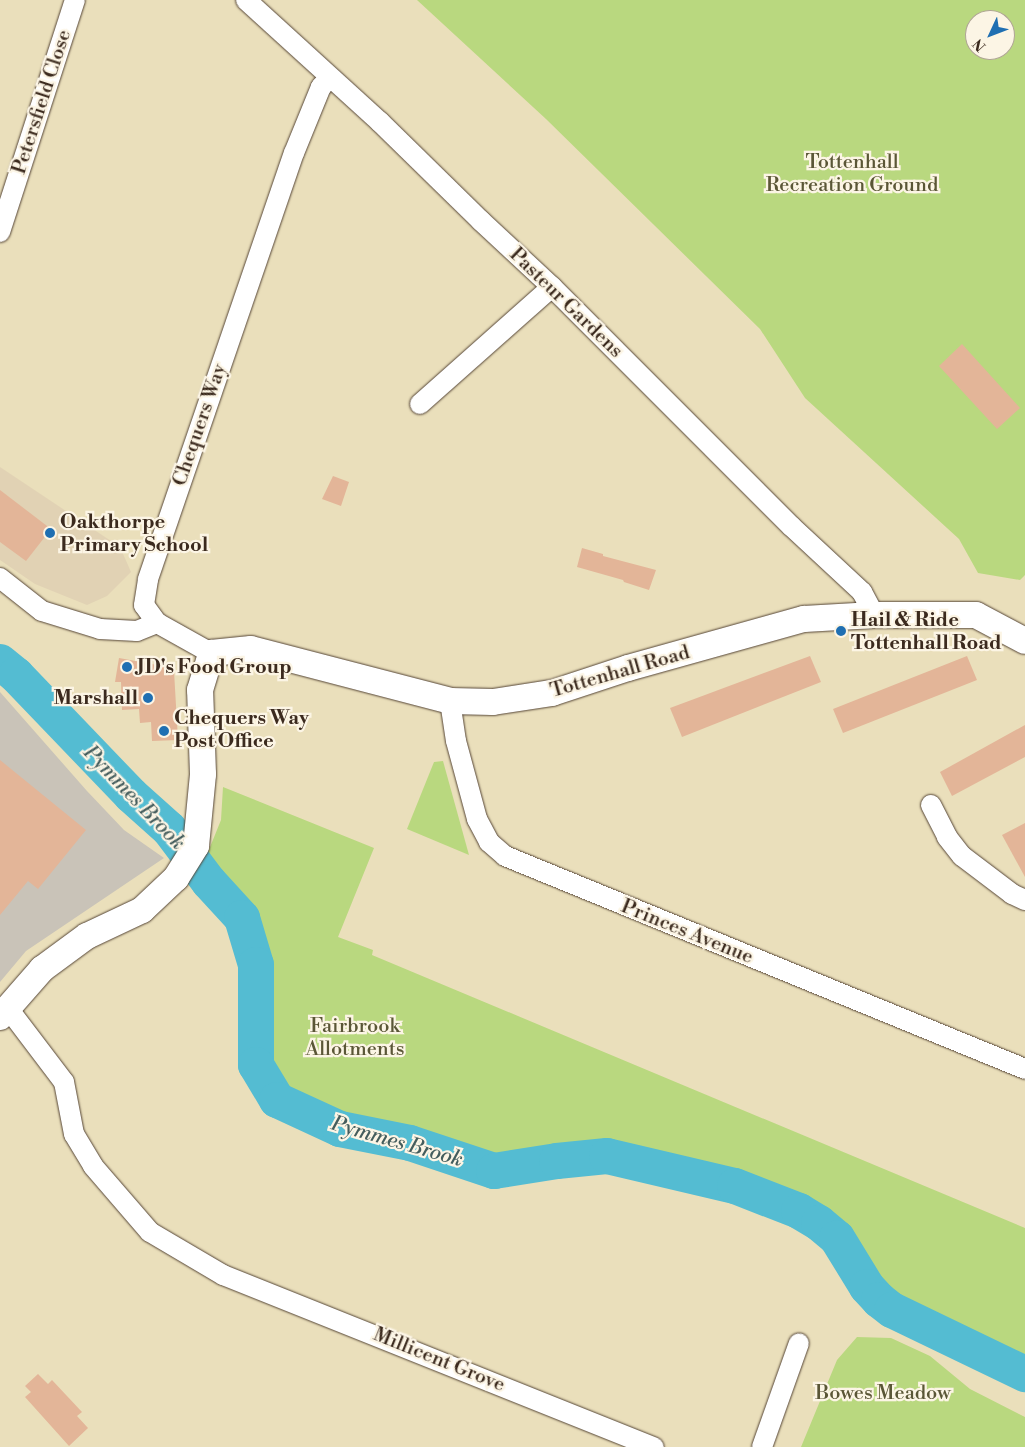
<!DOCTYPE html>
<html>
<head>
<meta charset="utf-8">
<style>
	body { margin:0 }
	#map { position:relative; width:1025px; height:1447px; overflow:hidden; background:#eadfbb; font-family:"Libre Bodoni",serif }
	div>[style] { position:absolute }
	.built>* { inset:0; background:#e1d2b4 }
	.industrial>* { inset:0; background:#c9c3b8 }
	.green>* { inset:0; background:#b9d87f }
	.river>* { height:36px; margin:-18px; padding:0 18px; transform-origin:18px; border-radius:18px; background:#54bcd2 }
	.building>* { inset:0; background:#e3b598 }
	.roads { filter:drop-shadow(0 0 1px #554536) drop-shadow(0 0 1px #554536) }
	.minor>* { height:20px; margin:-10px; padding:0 10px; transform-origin:10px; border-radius:10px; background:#fff }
	.tertiary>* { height:26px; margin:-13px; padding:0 13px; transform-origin:13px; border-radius:13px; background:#fff }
	.dots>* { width:14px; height:14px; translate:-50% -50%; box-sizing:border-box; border:2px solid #fcf5e5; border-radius:50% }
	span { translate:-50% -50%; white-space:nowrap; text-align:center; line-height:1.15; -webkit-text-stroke:4.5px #fcf5e5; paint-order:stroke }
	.street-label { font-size:20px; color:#3b2a1e }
	.park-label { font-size:20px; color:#5a5636 }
	.poi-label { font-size:20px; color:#3b2a1e; font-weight:700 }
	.left { translate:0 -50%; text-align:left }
	.right { translate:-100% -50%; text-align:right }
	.water-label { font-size:21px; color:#445d5d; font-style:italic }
	.north { position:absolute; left:965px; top:10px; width:50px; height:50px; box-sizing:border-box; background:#fcf5e5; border:1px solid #afa495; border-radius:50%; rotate:227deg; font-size:14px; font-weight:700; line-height:20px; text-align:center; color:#3b2a1e }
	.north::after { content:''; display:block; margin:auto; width:18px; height:22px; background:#1f6fb2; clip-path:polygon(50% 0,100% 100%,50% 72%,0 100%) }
</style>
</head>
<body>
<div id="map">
	<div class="built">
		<i style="clip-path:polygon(0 467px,120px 547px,131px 572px,107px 596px,87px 605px,35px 584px,0 560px)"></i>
	</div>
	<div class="industrial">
		<i style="clip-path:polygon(0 692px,87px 791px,124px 830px,164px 858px,26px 951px,0 982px)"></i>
	</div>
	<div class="green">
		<i style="clip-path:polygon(evenodd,417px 0,1025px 0,1025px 575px,1020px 580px,978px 573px,959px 539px,805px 398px,760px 329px,546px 119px,417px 0,975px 20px,1005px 20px,1005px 50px,975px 50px,975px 20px)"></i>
		<i style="clip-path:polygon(443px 761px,469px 855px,407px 829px,434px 762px)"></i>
		<i style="clip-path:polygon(223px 787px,374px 848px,338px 937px,373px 950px,372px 955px,1025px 1228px,1025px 1363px,884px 1294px,843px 1232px,826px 1216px,744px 1180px,600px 1147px,499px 1163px,307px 1113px,287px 1099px,273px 1082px,266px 1065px,265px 1044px,271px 1011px,268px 984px,260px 952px,243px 911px,206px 857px,221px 820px)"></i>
		<i style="clip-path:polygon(857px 1337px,891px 1338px,930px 1356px,970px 1389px,1025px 1417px,1025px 1447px,801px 1447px,837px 1360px)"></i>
	</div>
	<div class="river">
		<i style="left:0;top:662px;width:21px;rotate:39deg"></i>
		<i style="left:16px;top:675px;width:166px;rotate:46.2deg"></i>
		<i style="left:131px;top:795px;width:51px;rotate:41.8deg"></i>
		<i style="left:169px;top:829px;width:66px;rotate:53deg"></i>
		<i style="left:209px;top:882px;width:49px;rotate:47.5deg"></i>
		<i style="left:242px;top:918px;width:49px;rotate:73.4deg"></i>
		<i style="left:256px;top:965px;width:100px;rotate:90deg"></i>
		<i style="left:256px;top:1065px;width:41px;rotate:59deg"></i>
		<i style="left:277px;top:1100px;width:69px;rotate:24.7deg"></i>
		<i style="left:340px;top:1129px;width:71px;rotate:11.3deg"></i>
		<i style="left:410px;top:1143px;width:89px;rotate:18.4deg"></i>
		<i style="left:494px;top:1171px;width:64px;rotate:-9deg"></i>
		<i style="left:557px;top:1161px;width:50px;rotate:-5.7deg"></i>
		<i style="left:607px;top:1156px;width:131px;rotate:13.2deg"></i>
		<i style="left:735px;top:1186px;width:69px;rotate:21.3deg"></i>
		<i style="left:799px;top:1211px;width:23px;rotate:31deg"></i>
		<i style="left:819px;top:1223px;width:23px;rotate:40deg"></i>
		<i style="left:837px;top:1238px;width:57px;rotate:58.5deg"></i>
		<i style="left:867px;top:1287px;width:18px;rotate:47deg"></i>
		<i style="left:879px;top:1300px;width:16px;rotate:38deg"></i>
		<i style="left:892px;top:1310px;width:148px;rotate:25.7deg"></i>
	</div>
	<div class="building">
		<i style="clip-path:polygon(962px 344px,1020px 408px,997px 429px,939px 366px)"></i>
		<i style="clip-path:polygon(333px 476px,349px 482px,341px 506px,322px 499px)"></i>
		<i style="clip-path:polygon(0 490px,51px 529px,26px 561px,0 542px)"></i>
		<i style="clip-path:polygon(582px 548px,603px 554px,603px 556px,656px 570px,649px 590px,624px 582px,623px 580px,577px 567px)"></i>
		<i style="clip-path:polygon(810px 656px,821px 682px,682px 737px,670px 708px)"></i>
		<i style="clip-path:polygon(967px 656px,977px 680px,843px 733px,833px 709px)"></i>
		<i style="clip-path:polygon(119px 658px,168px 667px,174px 671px,178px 740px,152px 741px,151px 722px,140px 723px,139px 709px,122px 710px,121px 682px,115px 682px)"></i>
		<i style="clip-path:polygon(1025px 725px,1025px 757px,952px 796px,940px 772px)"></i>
		<i style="clip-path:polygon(0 760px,86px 830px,38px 889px,28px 881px,0 915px)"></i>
		<i style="clip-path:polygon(1025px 823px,1025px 877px,1002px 835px)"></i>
		<i style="clip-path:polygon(38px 1374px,48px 1384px,52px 1380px,82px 1412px,77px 1416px,88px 1428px,69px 1446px,25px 1397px,31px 1392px,25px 1386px)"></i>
	</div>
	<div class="roads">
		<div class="minor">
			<i style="left:246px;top:0;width:181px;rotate:42.3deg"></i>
			<i style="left:380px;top:122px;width:141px;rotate:44.4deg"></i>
			<i style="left:481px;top:221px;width:97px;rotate:42.9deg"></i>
			<i style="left:552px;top:287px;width:338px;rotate:45deg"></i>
			<i style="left:791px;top:526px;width:97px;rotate:42.9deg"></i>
			<i style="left:862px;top:592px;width:26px;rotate:62deg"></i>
			<i style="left:0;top:232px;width:244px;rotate:-72.1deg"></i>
			<i style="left:420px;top:404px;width:176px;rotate:-41.6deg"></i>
			<i style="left:0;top:578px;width:53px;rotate:38.2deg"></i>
			<i style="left:42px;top:611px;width:61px;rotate:17.2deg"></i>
			<i style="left:100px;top:629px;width:37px;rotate:3deg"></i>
			<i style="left:137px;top:631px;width:22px;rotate:-22deg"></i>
			<i style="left:211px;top:653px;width:62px;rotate:-150.9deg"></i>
			<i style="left:157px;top:623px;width:22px;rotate:-126deg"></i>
			<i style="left:144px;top:605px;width:26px;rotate:-81deg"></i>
			<i style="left:148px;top:579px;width:450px;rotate:-71.1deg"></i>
			<i style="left:294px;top:153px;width:71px;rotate:-67.8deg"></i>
			<i style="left:321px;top:87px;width:13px;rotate:-48deg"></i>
			<i style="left:450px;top:701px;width:40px;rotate:81.5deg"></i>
			<i style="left:456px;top:741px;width:81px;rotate:74.9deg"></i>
			<i style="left:477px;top:819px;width:26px;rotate:62deg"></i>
			<i style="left:489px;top:842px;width:21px;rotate:41deg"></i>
			<i style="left:505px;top:856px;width:562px;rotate:22.27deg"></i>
			<i style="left:931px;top:805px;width:36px;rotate:63deg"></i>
			<i style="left:947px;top:837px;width:24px;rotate:52deg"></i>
			<i style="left:962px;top:856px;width:63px;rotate:37.2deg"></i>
			<i style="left:1012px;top:894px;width:14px;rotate:25deg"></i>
			<i style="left:7px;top:1007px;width:94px;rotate:52.8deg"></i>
			<i style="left:64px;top:1082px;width:53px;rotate:79.1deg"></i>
			<i style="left:74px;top:1134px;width:37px;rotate:59deg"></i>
			<i style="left:93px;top:1166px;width:87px;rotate:49.2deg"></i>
			<i style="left:150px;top:1232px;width:85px;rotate:30.5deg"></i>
			<i style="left:223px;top:1275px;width:464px;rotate:21.8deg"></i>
			<i style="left:762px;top:1447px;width:110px;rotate:-70.4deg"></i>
		</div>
		<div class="tertiary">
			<i style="left:0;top:1017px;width:64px;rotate:-48.8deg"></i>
			<i style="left:42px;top:969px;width:56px;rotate:-36.3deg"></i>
			<i style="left:87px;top:936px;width:61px;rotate:-25.3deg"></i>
			<i style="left:142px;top:910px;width:47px;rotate:-43.3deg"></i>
			<i style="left:176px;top:878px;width:38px;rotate:-58deg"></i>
			<i style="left:196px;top:846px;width:72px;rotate:-84.4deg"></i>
			<i style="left:203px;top:774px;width:84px;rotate:-92deg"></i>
			<i style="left:200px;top:690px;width:39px;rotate:-73deg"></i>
			<i style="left:211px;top:653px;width:40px;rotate:-5.7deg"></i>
			<i style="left:251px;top:649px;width:206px;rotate:14.6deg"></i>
			<i style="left:450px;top:701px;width:43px;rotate:1.3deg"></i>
			<i style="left:493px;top:702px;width:60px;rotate:-8.7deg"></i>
			<i style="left:552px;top:693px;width:80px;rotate:-18.2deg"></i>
			<i style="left:628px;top:668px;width:183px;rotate:-15.6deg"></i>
			<i style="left:804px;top:619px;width:70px;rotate:-3.3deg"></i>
			<i style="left:874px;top:615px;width:102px"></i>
			<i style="left:976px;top:615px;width:55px;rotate:28deg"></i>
		</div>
	</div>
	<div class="dots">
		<i style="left:50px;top:533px;background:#1f6fb2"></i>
		<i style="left:841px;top:631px;background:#1f6fb2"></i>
		<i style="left:127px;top:667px;background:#1f6fb2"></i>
		<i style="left:148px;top:698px;background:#1f6fb2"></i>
		<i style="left:164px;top:731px;background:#1f6fb2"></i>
	</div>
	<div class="street-label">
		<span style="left:42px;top:102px;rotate:-72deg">Petersfield Close</span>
		<span style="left:566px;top:303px;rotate:44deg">Pasteur Gardens</span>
		<span style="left:200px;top:425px;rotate:-71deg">Chequers Way</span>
		<span style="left:620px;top:672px;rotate:-16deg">Tottenhall Road</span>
		<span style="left:687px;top:932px;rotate:22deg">Princes Avenue</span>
		<span style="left:439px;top:1360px;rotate:22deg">Millicent Grove</span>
	</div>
	<div class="park-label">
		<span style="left:852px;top:174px">Tottenhall<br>Recreation Ground</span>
		<span style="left:355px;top:1038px">Fairbrook<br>Allotments</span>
		<span style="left:883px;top:1393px">Bowes Meadow</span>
	</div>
	<div class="poi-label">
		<span class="left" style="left:60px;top:534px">Oakthorpe<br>Primary School</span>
		<span class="left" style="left:851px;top:632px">Hail &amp; Ride<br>Tottenhall Road</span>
		<span class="left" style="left:137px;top:667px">JD's Food Group</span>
		<span class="right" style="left:138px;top:698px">Marshall</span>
		<span class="left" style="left:174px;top:730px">Chequers Way<br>Post Office</span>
	</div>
	<div class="water-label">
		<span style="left:134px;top:798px;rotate:46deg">Pymmes Brook</span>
		<span style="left:397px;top:1142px;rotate:16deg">Pymmes Brook</span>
	</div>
	<div class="north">N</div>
</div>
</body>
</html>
